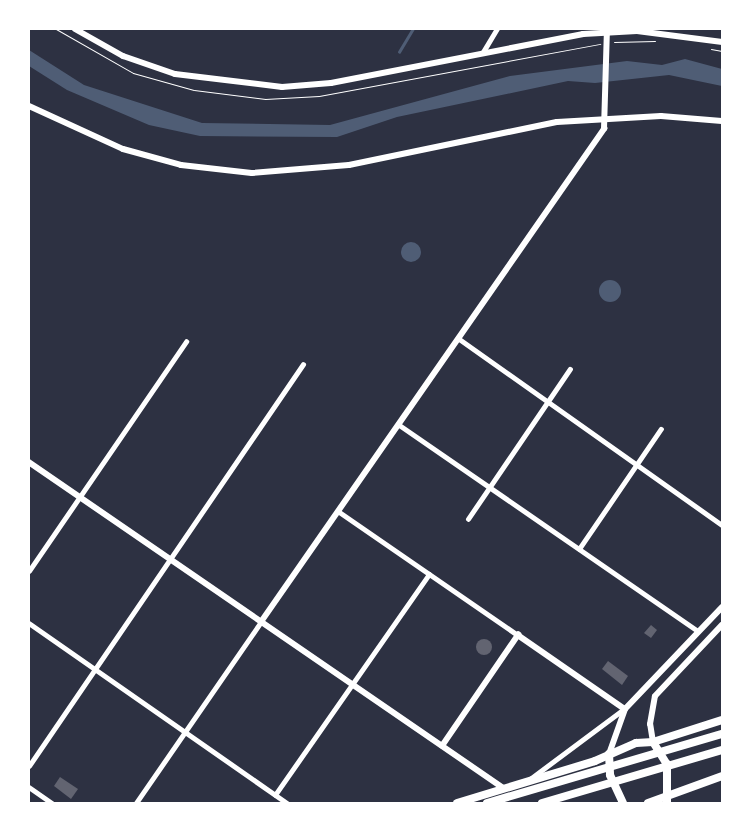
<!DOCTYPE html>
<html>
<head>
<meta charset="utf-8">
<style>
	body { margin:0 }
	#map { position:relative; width:751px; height:832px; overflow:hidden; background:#2d3142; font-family:Quicksand,sans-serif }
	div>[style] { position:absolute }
	.water>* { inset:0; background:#4f5d75 }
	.round { border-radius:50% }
	.stream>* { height:2.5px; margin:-1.25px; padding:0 1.25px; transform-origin:1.25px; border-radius:1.25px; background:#4f5d75 }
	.building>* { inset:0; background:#626471 }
	.path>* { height:1px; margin:-0.5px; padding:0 0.5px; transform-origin:0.5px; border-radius:0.5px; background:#fff }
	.minor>* { height:4.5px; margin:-2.25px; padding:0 2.25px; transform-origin:2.25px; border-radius:2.25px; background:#fff }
	.tertiary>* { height:5.5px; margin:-2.75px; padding:0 2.75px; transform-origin:2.75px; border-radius:2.75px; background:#fff }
	.secondary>* { height:6px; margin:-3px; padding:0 3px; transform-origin:3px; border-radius:3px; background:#fff }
	.trunk>* { height:8px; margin:-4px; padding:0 4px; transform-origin:4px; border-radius:4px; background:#fff }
	span { translate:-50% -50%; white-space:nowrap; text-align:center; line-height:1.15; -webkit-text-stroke:5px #fff; paint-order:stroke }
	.frame { position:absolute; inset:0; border:30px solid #fff; pointer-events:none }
</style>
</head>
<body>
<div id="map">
	<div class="water">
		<i style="clip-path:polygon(29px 50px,84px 85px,202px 123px,330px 125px,510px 76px,627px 61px,662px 65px,685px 59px,722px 69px,722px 86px,669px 75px,595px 83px,568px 81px,397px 117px,337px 137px,200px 136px,149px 125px,67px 90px,29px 66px)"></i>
		<i class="round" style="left:401px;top:242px;width:20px;height:20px"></i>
		<i class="round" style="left:599px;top:280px;width:22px;height:22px"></i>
	</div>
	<div class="stream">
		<i style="left:399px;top:52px;width:27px;rotate:-59deg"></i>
	</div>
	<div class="building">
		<i style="clip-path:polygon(651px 625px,657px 630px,651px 638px,644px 633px)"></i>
		<i class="round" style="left:476px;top:639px;width:16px;height:16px"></i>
		<i style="clip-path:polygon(608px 661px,628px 676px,622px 685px,602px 669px)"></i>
		<i style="clip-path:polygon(60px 777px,78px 789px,71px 799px,54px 786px)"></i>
	</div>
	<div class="path">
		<i style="left:56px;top:29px;width:89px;rotate:29.7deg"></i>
		<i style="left:133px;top:73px;width:63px;rotate:15.6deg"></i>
		<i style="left:194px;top:90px;width:72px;rotate:7.2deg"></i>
		<i style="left:265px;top:99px;width:54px;rotate:-3.2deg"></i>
		<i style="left:319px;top:96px;width:286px;rotate:-10.5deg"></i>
		<i style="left:614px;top:42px;width:41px;rotate:-1.4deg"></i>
		<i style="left:711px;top:49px;width:11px;rotate:10deg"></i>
	</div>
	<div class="minor">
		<i style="left:483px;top:52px;width:27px;rotate:-59deg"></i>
		<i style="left:458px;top:338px;width:324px;rotate:35.3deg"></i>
		<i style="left:398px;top:424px;width:364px;rotate:34.6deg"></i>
		<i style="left:338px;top:511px;width:219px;rotate:34.6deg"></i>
		<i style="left:468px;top:519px;width:181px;rotate:-55.8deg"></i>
		<i style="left:579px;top:549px;width:145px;rotate:-55.7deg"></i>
		<i style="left:29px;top:571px;width:278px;rotate:-55.6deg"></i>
		<i style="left:29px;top:623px;width:315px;rotate:34.9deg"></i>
		<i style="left:29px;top:766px;width:486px;rotate:-55.7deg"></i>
		<i style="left:530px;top:779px;width:117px;rotate:-36.7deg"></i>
		<i style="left:29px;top:787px;width:28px;rotate:35deg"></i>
		<i style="left:275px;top:795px;width:269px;rotate:-55.1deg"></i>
		<i style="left:136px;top:803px;width:220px;rotate:-55.4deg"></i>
	</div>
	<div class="tertiary">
		<i style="left:29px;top:462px;width:577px;rotate:34.49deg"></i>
		<i style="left:261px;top:622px;width:601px;rotate:-55.17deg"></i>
		<i style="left:604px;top:129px;width:100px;rotate:-88.3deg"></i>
		<i style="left:442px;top:746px;width:135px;rotate:-55.6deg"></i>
		<i style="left:518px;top:635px;width:130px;rotate:34.7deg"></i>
	</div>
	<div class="secondary">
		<i style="left:75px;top:29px;width:55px;rotate:29.4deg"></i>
		<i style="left:123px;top:56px;width:55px;rotate:19.1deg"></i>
		<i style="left:175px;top:74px;width:108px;rotate:6.9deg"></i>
		<i style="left:282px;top:87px;width:49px;rotate:-4.7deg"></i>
		<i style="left:331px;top:83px;width:257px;rotate:-11deg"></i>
		<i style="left:583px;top:34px;width:54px;rotate:-3.2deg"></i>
		<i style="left:637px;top:31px;width:86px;rotate:7.4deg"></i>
		<i style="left:29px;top:106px;width:103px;rotate:24.6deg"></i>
		<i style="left:123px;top:149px;width:60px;rotate:15.4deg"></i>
		<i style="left:181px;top:165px;width:71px;rotate:6.4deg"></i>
		<i style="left:252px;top:173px;width:97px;rotate:-4.7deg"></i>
		<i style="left:349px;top:165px;width:212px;rotate:-11.7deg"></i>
		<i style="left:557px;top:122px;width:104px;rotate:-3.3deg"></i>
		<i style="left:661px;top:116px;width:61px;rotate:4.7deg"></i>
		<i style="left:653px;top:742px;width:18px;rotate:-99deg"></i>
		<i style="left:650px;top:724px;width:28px;rotate:-80deg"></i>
		<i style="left:655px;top:696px;width:98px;rotate:-46.7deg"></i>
		<i style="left:609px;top:754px;width:48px;rotate:-70.4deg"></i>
		<i style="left:625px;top:709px;width:141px;rotate:-46.4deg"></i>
	</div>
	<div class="trunk">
		<i style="left:653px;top:742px;width:26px;rotate:58deg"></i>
		<i style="left:667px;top:764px;width:39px;rotate:90deg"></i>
		<i style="left:609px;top:754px;width:21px;rotate:87deg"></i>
		<i style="left:610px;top:775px;width:31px;rotate:65deg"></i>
		<i style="left:457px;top:803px;width:144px;rotate:-16.9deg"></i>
		<i style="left:595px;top:761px;width:45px;rotate:-23.7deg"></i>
		<i style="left:636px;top:743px;width:17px;rotate:-3deg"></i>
		<i style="left:653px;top:742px;width:72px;rotate:-17.7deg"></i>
		<i style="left:487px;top:803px;width:245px;rotate:-16.4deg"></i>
		<i style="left:542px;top:803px;width:188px;rotate:-16.4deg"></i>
		<i style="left:648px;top:803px;width:79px;rotate:-20deg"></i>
	</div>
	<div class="frame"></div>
</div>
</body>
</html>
